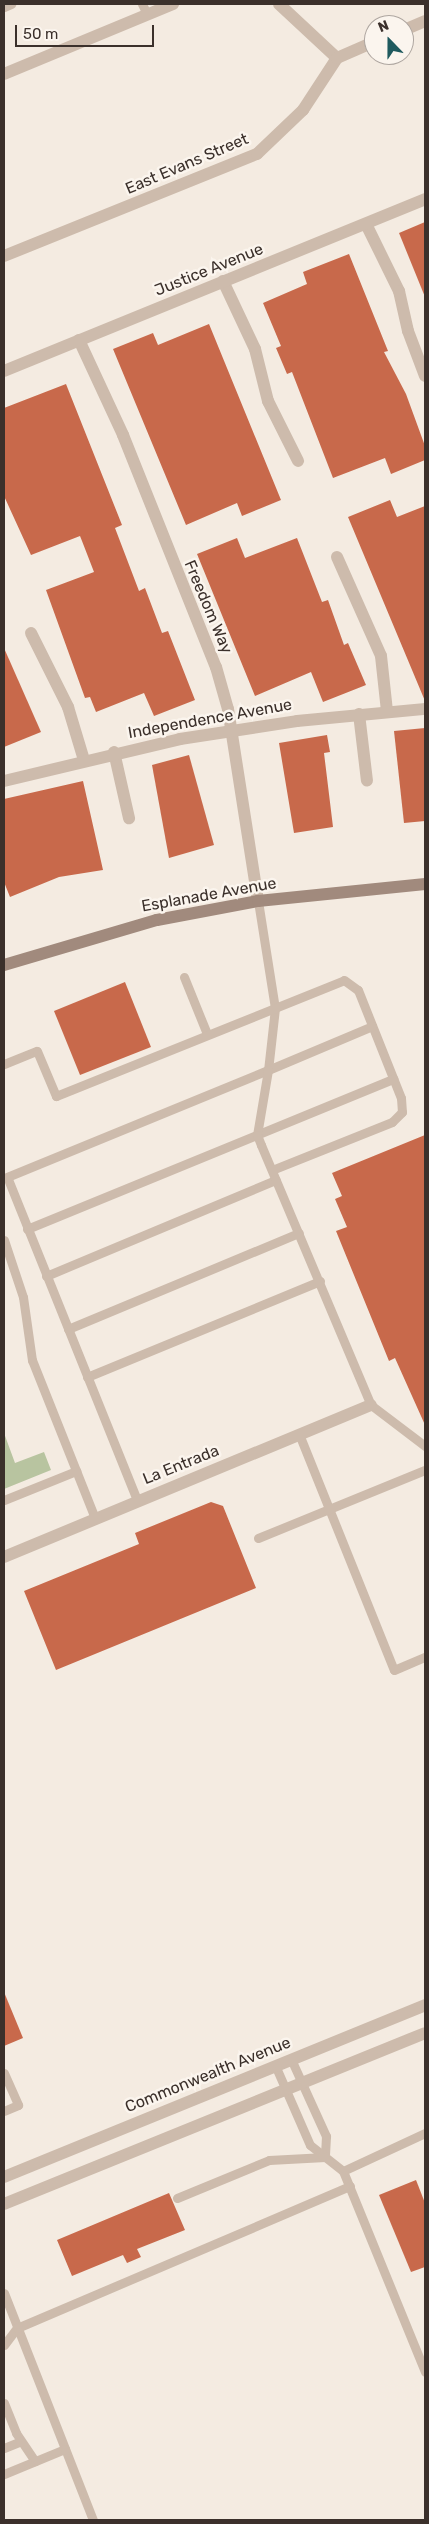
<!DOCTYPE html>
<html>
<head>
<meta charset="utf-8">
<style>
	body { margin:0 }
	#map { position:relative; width:429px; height:2524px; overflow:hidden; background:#f4ebe1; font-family:Rubik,sans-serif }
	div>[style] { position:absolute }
	.green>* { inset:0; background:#b8c4a0 }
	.building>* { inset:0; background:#c8694b }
	.service>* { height:9px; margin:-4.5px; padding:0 4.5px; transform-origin:4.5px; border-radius:4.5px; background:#cdbbac }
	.minor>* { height:12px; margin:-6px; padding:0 6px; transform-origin:6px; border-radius:6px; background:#cdbbac }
	.secondary>* { height:12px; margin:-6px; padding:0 6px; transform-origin:6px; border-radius:6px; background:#a18a7d }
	span { translate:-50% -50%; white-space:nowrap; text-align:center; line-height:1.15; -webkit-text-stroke:5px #fbf5ee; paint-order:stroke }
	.street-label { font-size:16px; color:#3b302b }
	.frame { position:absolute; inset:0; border:5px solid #3b302b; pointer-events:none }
	.north { position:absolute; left:364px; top:15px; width:50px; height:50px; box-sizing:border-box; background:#fbf5ee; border:1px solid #aea6a0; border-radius:50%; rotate:338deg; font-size:14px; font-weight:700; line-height:20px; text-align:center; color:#3b302b }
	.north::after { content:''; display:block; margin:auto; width:18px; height:22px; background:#1f5a5e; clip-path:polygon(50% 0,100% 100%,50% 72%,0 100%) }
	.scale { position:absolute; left:15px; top:25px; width:139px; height:22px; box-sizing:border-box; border:2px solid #3b302b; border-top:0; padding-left:6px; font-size:15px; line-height:18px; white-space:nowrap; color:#3b302b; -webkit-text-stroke:4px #fbf5ee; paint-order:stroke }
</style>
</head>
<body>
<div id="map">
	<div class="green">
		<i style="clip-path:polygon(4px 1433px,15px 1463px,44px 1452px,51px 1470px,4px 1489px)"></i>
	</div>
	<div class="building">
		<i style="clip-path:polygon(425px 222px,425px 297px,399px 233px)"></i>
		<i style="clip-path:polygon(349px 254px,388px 351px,384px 352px,406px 394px,425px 446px,425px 460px,391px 474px,385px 458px,333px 478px,292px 372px,287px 374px,276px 348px,281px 346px,263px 303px,307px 284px,303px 272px)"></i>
		<i style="clip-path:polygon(209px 324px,281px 500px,242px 516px,237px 503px,186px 525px,113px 349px,153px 333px,158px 345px)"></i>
		<i style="clip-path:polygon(66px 384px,122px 525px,115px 528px,139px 591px,145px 588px,162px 633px,168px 631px,195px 700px,154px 716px,144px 693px,96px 712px,90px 697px,85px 698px,46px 590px,94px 572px,82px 541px,80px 536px,31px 555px,4px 496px,4px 408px)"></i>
		<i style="clip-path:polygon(390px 500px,397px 517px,425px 506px,425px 701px,348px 517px)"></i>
		<i style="clip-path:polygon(237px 538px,245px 558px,297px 538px,322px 602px,328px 600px,344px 645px,348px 643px,366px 685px,323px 702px,311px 672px,255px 696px,197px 554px)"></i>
		<i style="clip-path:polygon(4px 648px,41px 732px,4px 747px)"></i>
		<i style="clip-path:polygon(425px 728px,425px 821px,404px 823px,394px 731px)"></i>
		<i style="clip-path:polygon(327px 735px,330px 752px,324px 753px,333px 827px,294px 833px,279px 743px)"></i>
		<i style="clip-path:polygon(189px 755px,214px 845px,169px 858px,152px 765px)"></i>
		<i style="clip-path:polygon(83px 781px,103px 870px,59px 877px,10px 897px,4px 882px,4px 799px)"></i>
		<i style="clip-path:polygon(125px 982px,151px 1047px,80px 1075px,54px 1011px)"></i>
		<i style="clip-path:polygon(425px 1135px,425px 1425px,395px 1358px,389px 1361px,336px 1231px,347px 1227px,335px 1199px,342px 1196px,332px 1173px)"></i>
		<i style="clip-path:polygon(211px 1502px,223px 1506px,256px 1588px,56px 1670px,24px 1591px,139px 1544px,135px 1533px)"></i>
		<i style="clip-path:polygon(4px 1992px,23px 2038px,4px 2046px)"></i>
		<i style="clip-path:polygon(416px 2180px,425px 2203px,425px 2267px,411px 2272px,379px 2195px)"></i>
		<i style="clip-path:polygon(169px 2193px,185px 2230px,137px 2249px,141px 2257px,127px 2263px,123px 2255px,72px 2276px,57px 2240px)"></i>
	</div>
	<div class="service">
		<i style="left:142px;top:4px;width:11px;rotate:63deg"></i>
		<i style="left:4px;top:7px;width:8px;rotate:-23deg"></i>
		<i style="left:258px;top:901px;width:108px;rotate:81deg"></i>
		<i style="left:275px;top:1008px;width:62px;rotate:96.4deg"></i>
		<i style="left:184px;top:977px;width:61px;rotate:68deg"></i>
		<i style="left:4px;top:1064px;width:35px;rotate:-22deg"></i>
		<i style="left:37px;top:1051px;width:49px;rotate:67.1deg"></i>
		<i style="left:56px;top:1096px;width:310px;rotate:-21.9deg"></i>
		<i style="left:344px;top:980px;width:17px;rotate:36deg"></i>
		<i style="left:358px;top:990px;width:116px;rotate:68.3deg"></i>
		<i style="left:401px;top:1098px;width:14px;rotate:86deg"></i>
		<i style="left:402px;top:1112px;width:14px;rotate:135deg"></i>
		<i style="left:392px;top:1122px;width:129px;rotate:158.2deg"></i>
		<i style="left:268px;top:1070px;width:113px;rotate:-22.9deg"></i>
		<i style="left:27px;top:1229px;width:396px;rotate:-22.3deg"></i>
		<i style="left:4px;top:1240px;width:60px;rotate:71.6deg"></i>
		<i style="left:23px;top:1297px;width:64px;rotate:81.9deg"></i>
		<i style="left:32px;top:1360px;width:170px;rotate:68.3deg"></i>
		<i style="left:46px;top:1276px;width:249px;rotate:-22.7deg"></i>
		<i style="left:68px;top:1329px;width:250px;rotate:-22.6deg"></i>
		<i style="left:87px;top:1377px;width:252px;rotate:-22.4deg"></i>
		<i style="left:299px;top:1434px;width:254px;rotate:68.1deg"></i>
		<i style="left:394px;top:1670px;width:34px;rotate:-23deg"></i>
		<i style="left:4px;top:1500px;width:78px;rotate:-21.9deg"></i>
		<i style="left:137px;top:1500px;width:348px;rotate:-111.9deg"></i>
		<i style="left:7px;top:1177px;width:282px;rotate:-22.3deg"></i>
		<i style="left:268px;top:1070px;width:66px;rotate:99.6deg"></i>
		<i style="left:257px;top:1135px;width:11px;rotate:68deg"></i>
		<i style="left:261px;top:1145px;width:282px;rotate:67.1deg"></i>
		<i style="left:371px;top:1405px;width:68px;rotate:37.2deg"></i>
		<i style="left:258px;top:1538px;width:180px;rotate:-22.2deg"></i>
		<i style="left:291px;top:2059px;width:85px;rotate:65.6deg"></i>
		<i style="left:326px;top:2136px;width:21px;rotate:93deg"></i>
		<i style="left:275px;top:2065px;width:87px;rotate:66.4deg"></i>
		<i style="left:310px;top:2145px;width:42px;rotate:38.2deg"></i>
		<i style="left:343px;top:2171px;width:217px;rotate:67.8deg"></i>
		<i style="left:4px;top:2073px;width:35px;rotate:66deg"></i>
		<i style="left:18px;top:2105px;width:15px;rotate:157deg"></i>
		<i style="left:343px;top:2171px;width:90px;rotate:-24.9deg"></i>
		<i style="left:177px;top:2198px;width:100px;rotate:-22.4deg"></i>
		<i style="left:269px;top:2160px;width:56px;rotate:-3.1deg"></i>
		<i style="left:4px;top:2293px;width:244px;rotate:68.6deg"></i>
		<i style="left:4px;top:2345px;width:21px;rotate:-53deg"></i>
		<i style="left:17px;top:2328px;width:362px;rotate:-23.1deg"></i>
		<i style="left:4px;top:2403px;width:32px;rotate:68deg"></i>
		<i style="left:16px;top:2433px;width:34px;rotate:56deg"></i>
		<i style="left:4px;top:2448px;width:18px;rotate:-22deg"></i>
		<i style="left:4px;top:2474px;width:66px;rotate:-22.3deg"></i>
	</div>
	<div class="minor">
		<i style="left:279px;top:4px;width:79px;rotate:43deg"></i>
		<i style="left:404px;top:30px;width:23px;rotate:-23deg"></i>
		<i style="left:4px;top:74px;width:183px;rotate:-22.5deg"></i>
		<i style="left:366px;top:224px;width:75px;rotate:63.8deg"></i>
		<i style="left:399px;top:291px;width:41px;rotate:77.3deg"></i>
		<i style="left:408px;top:331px;width:48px;rotate:69.3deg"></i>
		<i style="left:4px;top:256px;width:273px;rotate:-22deg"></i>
		<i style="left:257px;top:154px;width:64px;rotate:-43.7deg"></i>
		<i style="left:303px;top:110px;width:62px;rotate:-56.8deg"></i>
		<i style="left:337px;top:58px;width:40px;rotate:-23.4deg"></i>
		<i style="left:223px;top:281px;width:75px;rotate:64.8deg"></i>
		<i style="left:255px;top:349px;width:54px;rotate:76deg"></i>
		<i style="left:268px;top:401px;width:67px;rotate:63.4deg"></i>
		<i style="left:79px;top:340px;width:105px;rotate:65.1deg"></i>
		<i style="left:123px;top:435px;width:250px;rotate:68.2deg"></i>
		<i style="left:216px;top:667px;width:44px;rotate:74.1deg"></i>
		<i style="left:228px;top:709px;width:194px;rotate:81.1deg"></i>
		<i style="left:4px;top:371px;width:455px;rotate:-22.2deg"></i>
		<i style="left:337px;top:557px;width:108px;rotate:66deg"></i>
		<i style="left:381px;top:656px;width:55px;rotate:83.8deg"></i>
		<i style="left:31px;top:633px;width:83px;rotate:63.4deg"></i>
		<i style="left:68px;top:707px;width:55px;rotate:73.2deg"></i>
		<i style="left:359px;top:714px;width:67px;rotate:83.2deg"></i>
		<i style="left:114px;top:752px;width:68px;rotate:77.2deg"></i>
		<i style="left:4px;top:781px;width:181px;rotate:-13.4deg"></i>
		<i style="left:180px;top:739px;width:118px;rotate:-8.7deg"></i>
		<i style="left:297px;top:721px;width:129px;rotate:-5.4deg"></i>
		<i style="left:4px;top:1557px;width:397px;rotate:-22.5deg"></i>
		<i style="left:4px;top:2177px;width:455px;rotate:-22.2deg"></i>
		<i style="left:4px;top:2204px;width:454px;rotate:-22.1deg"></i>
	</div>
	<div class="secondary">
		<i style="left:4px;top:965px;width:159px;rotate:-16.4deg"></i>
		<i style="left:157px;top:920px;width:103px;rotate:-10.7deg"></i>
		<i style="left:258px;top:901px;width:168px;rotate:-5.8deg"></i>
	</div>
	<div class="street-label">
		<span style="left:187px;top:164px;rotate:-23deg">East Evans Street</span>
		<span style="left:209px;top:270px;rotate:-22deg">Justice Avenue</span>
		<span style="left:208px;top:607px;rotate:67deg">Freedom Way</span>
		<span style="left:210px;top:719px;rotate:-10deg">Independence Avenue</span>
		<span style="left:209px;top:895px;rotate:-10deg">Esplanade Avenue</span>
		<span style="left:181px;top:1465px;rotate:-22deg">La Entrada</span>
		<span style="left:208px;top:2075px;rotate:-22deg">Commonwealth Avenue</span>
	</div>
	<div class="frame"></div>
	<div class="north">N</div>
	<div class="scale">50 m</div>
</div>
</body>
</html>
